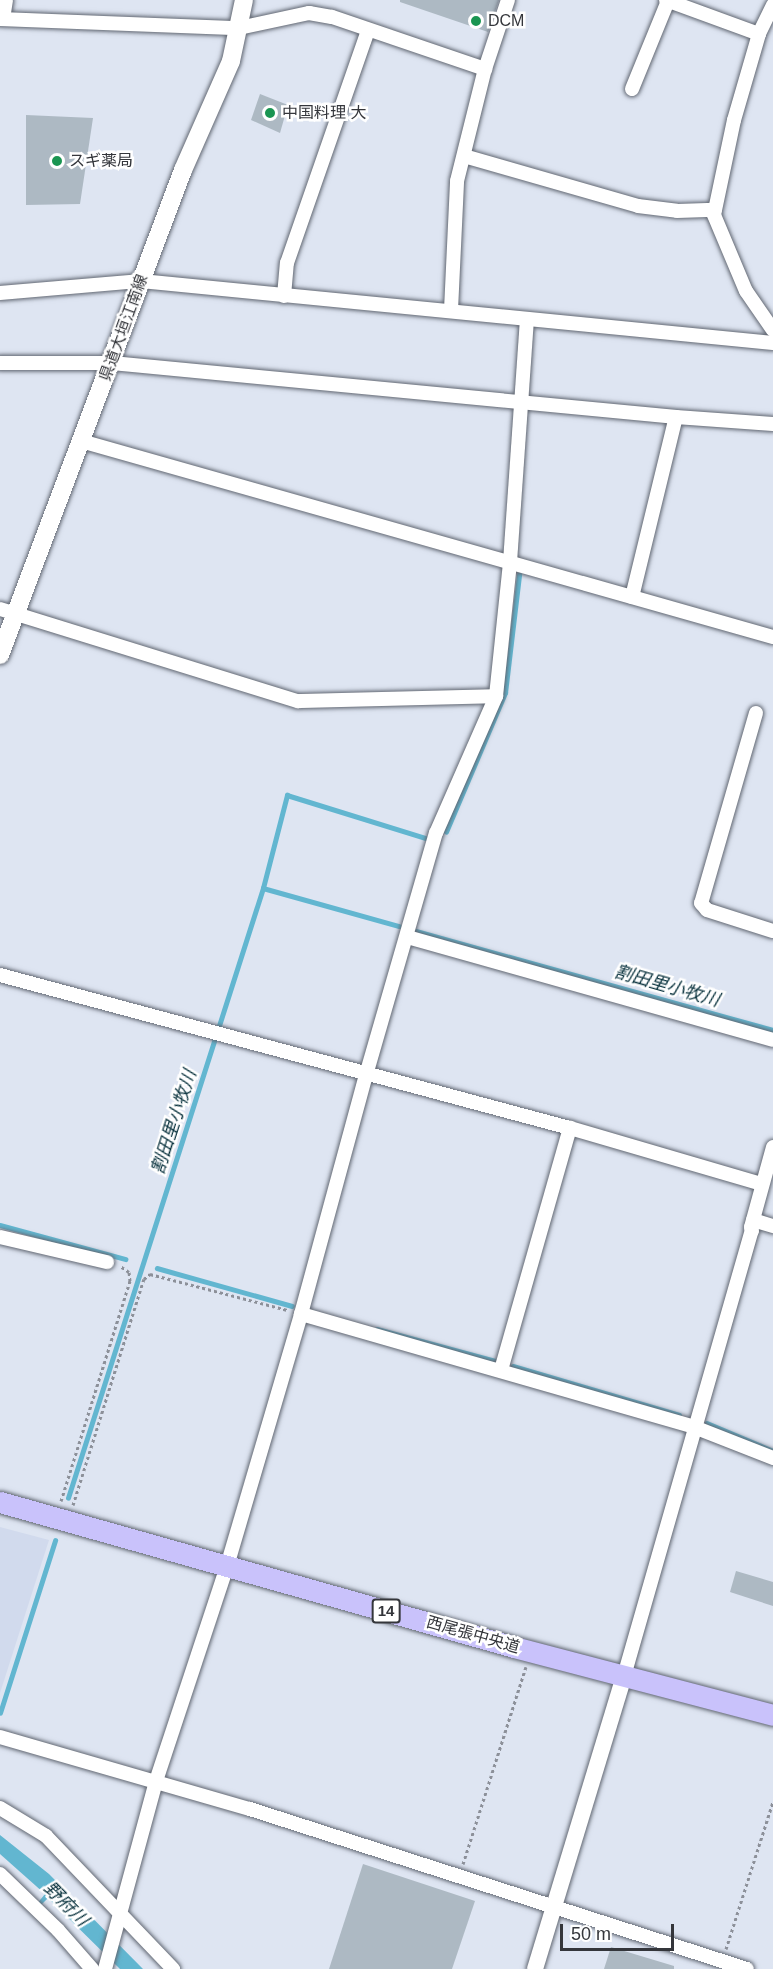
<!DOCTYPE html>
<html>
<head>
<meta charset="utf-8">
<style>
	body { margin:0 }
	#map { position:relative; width:773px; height:1969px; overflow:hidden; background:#dee5f2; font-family:Helvetica,"Noto Sans JP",sans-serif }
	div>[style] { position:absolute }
	.built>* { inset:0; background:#d1daed }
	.water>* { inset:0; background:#62b6d0 }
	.stream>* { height:4.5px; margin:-2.25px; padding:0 2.25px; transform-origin:2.25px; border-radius:2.25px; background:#62b6d0 }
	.building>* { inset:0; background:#adb9c3 }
	.path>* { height:3px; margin-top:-1.5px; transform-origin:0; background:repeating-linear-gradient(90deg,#8c9099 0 3px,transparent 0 6px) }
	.roads { filter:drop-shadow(0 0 2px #616772) drop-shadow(0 0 2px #616772) }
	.minor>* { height:14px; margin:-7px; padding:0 7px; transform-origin:7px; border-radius:7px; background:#fff }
	.tertiary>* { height:16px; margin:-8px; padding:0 8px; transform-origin:8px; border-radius:8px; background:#fff }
	.secondary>* { height:18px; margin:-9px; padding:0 9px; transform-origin:9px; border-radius:9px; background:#fff }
	.primary>* { height:21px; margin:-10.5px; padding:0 10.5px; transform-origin:10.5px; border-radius:10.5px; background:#c9c2fb }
	.dots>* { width:16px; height:16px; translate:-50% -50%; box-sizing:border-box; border:3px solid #fff; border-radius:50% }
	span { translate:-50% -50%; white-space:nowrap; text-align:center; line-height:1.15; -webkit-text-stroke:5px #fff; paint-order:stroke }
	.shield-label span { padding:2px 4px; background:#fff; border:2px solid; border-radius:4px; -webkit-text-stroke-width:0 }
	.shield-label { font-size:15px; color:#34363b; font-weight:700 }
	.poi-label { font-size:16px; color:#34363b }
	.left { translate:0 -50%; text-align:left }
	.street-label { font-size:16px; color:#34363b }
	.water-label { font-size:18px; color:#09323d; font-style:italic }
	.scale { position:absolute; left:560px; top:1924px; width:114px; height:27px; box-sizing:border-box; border:3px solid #34363b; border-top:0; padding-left:8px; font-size:18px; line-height:21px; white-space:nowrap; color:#34363b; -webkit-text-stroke:4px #fff; paint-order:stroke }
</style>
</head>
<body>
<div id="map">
	<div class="built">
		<i style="clip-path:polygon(0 1527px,49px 1540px,0 1693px)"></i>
	</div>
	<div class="water">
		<i style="clip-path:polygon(0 1835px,49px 1874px,143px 1969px,120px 1969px,48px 1898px,39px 1907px,36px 1905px,45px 1894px,0 1854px)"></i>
	</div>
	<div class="stream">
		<i style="left:446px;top:832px;width:151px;rotate:-67deg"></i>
		<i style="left:505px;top:693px;width:119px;rotate:-83.2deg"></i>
		<i style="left:263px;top:888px;width:96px;rotate:-75.5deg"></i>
		<i style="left:287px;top:795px;width:145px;rotate:17.2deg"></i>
		<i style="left:416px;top:931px;width:370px;rotate:15.5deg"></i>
		<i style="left:0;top:1225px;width:130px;rotate:15.2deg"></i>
		<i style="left:157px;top:1268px;width:140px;rotate:15.7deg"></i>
		<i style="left:377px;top:1329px;width:126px;rotate:15.1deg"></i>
		<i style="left:513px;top:1366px;width:173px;rotate:16.4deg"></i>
		<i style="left:707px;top:1423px;width:69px;rotate:22.9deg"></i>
		<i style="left:68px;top:1498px;width:640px;rotate:-72.27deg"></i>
		<i style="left:263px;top:888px;width:141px;rotate:15.6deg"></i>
		<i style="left:0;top:1713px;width:181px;rotate:-72.3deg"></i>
	</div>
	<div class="building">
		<i style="clip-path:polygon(400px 0,499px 0,488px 32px,400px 2px)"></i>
		<i style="clip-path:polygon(260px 94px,288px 105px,280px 133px,251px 120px)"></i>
		<i style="clip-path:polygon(26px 115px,93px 118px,80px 204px,26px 205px)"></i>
		<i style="clip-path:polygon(736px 1571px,773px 1582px,773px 1606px,730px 1592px)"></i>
		<i style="clip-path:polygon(363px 1864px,475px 1901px,452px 1969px,329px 1969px)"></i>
		<i style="clip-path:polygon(611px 1947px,674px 1966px,674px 1969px,604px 1969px)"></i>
	</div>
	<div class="path">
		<i style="left:61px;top:1501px;width:231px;rotate:-72.6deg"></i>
		<i style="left:130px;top:1281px;width:9px;rotate:-96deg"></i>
		<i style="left:129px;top:1272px;width:11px;rotate:-146deg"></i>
		<i style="left:73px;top:1505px;width:237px;rotate:-72.6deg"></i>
		<i style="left:144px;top:1279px;width:8px;rotate:-40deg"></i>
		<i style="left:150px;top:1274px;width:142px;rotate:14.7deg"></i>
		<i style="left:463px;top:1864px;width:207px;rotate:-72.3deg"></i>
		<i style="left:726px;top:1949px;width:154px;rotate:-72.3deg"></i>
	</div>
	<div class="roads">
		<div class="minor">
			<i style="left:666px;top:0;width:99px;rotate:20.1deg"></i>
			<i style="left:773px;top:5px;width:32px;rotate:116deg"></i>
			<i style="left:759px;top:34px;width:90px;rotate:106.2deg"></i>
			<i style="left:734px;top:120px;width:97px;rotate:101.9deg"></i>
			<i style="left:714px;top:215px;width:82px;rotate:67.2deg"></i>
			<i style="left:746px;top:291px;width:47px;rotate:55.3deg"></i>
			<i style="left:0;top:19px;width:239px;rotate:2.2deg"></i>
			<i style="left:239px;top:28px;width:72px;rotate:-12.1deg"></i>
			<i style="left:309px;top:13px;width:23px;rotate:10deg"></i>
			<i style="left:332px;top:17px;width:162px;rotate:18.8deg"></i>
			<i style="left:3px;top:19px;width:19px;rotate:-81deg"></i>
			<i style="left:632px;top:89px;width:95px;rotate:-67.8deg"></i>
			<i style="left:464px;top:156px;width:181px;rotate:16deg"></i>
			<i style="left:638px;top:206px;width:39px;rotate:7deg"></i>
			<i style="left:677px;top:211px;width:38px;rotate:-2deg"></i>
			<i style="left:0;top:293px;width:142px;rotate:-4.9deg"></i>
			<i style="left:141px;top:281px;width:635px;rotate:5.6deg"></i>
			<i style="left:284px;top:296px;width:33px;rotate:-85deg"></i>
			<i style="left:287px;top:263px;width:247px;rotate:-70.8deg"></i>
			<i style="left:451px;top:310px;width:129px;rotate:-87.3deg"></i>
			<i style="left:457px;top:181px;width:115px;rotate:-76deg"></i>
			<i style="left:485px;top:69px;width:73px;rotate:-71.6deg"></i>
			<i style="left:0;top:363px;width:112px"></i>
			<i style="left:112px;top:363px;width:567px;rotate:5.47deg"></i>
			<i style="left:676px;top:417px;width:97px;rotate:4.1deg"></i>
			<i style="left:81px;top:441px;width:719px;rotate:15.81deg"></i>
			<i style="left:632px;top:597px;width:185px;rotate:-76.3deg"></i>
			<i style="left:0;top:609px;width:312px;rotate:17.2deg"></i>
			<i style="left:298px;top:701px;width:198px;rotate:-1.4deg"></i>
			<i style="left:756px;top:713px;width:198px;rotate:106.1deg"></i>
			<i style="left:701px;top:903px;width:9px;rotate:49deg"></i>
			<i style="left:707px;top:910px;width:69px;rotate:17.7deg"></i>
			<i style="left:407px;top:937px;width:380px;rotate:15.7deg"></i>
			<i style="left:0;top:975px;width:590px;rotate:15.03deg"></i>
			<i style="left:570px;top:1128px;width:200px;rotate:16.3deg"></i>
			<i style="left:753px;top:1220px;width:21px;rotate:17deg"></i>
			<i style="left:0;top:1237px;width:110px;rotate:13.2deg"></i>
			<i style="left:301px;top:1314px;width:409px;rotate:16deg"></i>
			<i style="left:694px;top:1427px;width:85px;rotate:21.4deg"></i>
			<i style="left:501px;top:1370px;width:252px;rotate:-74.1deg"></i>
			<i style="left:624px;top:1676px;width:463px;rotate:-74deg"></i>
			<i style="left:752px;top:1231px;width:4px;rotate:-104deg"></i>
			<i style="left:751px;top:1227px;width:83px;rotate:-74.6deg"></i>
			<i style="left:0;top:1737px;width:260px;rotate:16.1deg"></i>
			<i style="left:250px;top:1809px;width:522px;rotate:17.85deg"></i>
			<i style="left:0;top:1808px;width:54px;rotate:31.3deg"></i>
			<i style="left:46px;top:1836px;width:184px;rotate:46.3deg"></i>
			<i style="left:0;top:1874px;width:81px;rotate:44deg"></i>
			<i style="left:58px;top:1930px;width:52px;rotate:48.9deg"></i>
			<i style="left:105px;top:1969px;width:195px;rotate:-74.8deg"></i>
			<i style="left:156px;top:1781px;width:226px;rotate:-71.7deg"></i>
			<i style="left:227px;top:1566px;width:263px;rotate:-73.6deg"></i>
			<i style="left:301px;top:1314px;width:248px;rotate:-74.8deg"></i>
			<i style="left:366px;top:1075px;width:252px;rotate:-73.9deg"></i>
			<i style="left:436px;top:833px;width:150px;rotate:-66.3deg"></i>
			<i style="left:496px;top:696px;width:135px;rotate:-84deg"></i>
			<i style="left:510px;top:562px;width:243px;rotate:-86deg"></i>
		</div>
		<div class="tertiary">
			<i style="left:535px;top:1969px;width:306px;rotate:-73.1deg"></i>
		</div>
		<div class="secondary">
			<i style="left:0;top:655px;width:518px;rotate:-69.33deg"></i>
			<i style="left:183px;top:170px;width:119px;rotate:-66.2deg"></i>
			<i style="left:231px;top:61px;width:62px;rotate:-78deg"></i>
		</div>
		<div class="primary">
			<i style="left:0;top:1502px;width:534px;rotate:15.75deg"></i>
			<i style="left:514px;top:1647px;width:268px;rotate:14.7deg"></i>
		</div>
	</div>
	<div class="dots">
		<i style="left:476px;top:21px;background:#1a9552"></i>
		<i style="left:270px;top:113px;background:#1a9552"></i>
		<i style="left:57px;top:161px;background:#1a9552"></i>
	</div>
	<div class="shield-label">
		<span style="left:386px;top:1611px">14</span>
	</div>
	<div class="poi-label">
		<span class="left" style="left:488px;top:21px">DCM</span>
		<span class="left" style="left:282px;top:113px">中国料理 大</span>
		<span class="left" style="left:69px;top:161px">スギ薬局</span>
	</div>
	<div class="street-label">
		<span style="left:124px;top:328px;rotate:-70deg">県道大垣江南線</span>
		<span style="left:473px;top:1635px;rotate:16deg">西尾張中央道</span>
	</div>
	<div class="water-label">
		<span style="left:667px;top:986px;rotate:16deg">割田里小牧川</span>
		<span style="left:174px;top:1122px;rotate:-72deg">割田里小牧川</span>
		<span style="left:66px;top:1904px;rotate:45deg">野府川</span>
	</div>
	<div class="scale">50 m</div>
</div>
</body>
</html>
